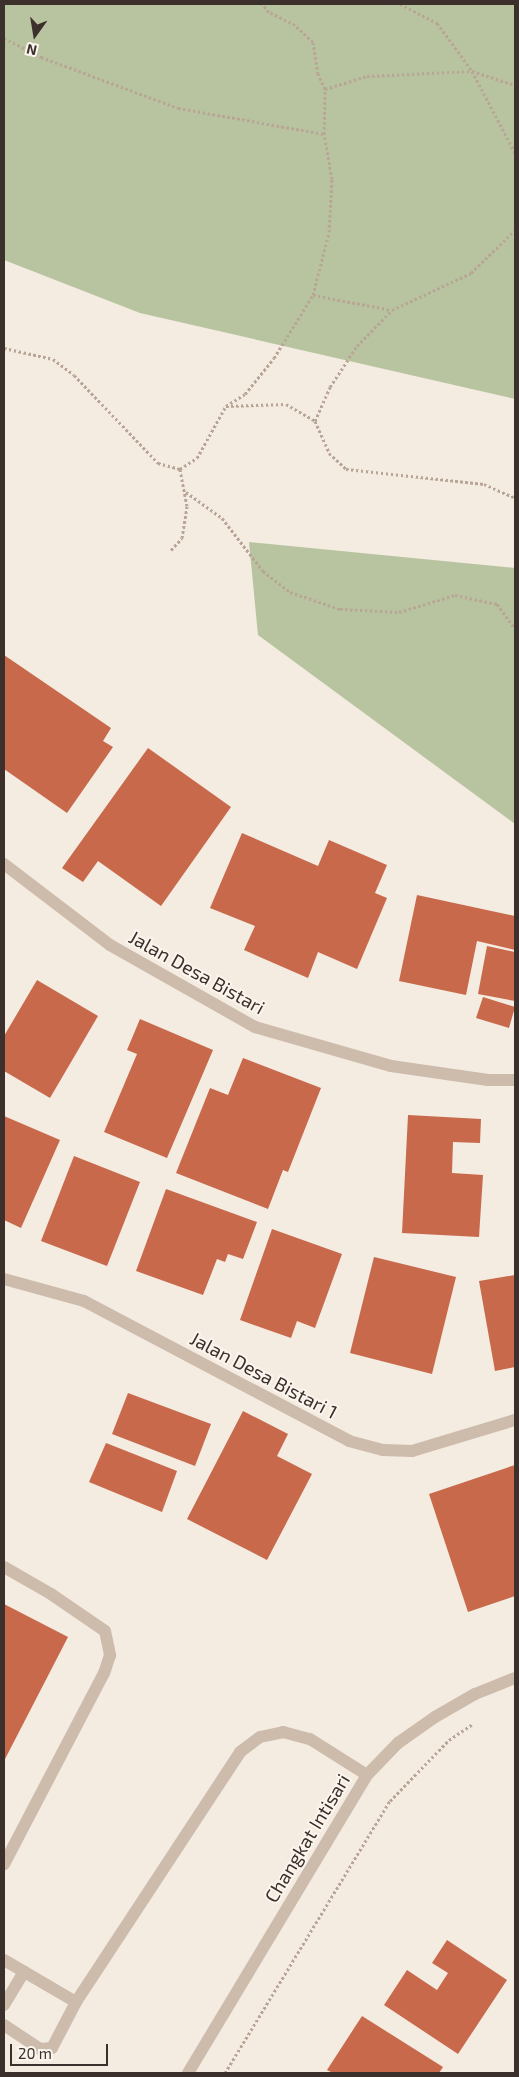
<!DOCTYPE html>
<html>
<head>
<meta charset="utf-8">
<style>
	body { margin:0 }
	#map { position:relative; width:519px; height:2077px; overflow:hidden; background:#f4ebe1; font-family:"Exo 2",sans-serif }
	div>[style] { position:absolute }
	.green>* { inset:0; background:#b8c4a0 }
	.building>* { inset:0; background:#c8694b }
	.path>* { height:3px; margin-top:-1.5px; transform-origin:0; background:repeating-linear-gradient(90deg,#b9a596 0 2.5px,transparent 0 5px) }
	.minor>* { height:12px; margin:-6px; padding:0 6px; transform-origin:6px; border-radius:6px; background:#cdbbac }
	.tertiary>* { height:12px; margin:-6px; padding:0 6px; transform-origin:6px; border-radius:6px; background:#cdbbac }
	span { translate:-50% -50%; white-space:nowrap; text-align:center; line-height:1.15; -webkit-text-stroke:4px #fbf5ee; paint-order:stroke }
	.street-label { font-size:19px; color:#3b302b }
	.frame { position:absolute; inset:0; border:5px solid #3b302b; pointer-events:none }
	.north { position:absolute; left:10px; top:10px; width:50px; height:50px; -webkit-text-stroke:4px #fbf5ee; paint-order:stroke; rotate:193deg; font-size:14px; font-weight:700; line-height:20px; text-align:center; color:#3b302b }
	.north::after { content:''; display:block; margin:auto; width:18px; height:22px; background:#3b302b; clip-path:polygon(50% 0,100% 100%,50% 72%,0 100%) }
	.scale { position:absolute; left:10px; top:2044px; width:98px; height:22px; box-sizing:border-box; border:2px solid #3b302b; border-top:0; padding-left:6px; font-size:15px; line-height:18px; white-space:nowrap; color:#3b302b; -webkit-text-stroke:4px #fbf5ee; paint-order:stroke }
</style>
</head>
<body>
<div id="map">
	<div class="green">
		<i style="clip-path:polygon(4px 4px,515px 4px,515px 399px,140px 313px,4px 260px)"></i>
		<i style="clip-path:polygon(249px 542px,515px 568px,515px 824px,258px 635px)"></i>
	</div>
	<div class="building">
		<i style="clip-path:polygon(4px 655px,111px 728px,103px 741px,113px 747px,67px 813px,4px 769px)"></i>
		<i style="clip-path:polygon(148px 748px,231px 807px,161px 906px,98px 861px,83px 882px,62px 868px)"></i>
		<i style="clip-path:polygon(242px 833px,318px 866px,329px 840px,387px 865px,375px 893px,387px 898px,357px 969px,318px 952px,308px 978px,244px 950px,255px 926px,210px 908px)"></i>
		<i style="clip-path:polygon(417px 895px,515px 916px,515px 950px,477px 941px,466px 995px,399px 981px)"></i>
		<i style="clip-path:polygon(487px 946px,515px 952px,515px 1001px,478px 994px)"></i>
		<i style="clip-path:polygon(37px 980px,98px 1016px,50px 1098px,4px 1071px,4px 1036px)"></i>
		<i style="clip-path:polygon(483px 997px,515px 1007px,509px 1028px,476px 1018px)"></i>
		<i style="clip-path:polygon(140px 1019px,213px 1050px,167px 1158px,104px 1132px,137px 1054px,127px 1050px)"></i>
		<i style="clip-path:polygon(243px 1058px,321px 1088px,288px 1172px,283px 1170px,268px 1209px,176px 1173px,210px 1088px,228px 1095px)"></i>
		<i style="clip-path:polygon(408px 1115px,481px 1119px,480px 1143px,453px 1142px,452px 1173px,483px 1175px,479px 1237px,402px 1233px)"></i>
		<i style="clip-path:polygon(4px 1116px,60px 1140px,21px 1228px,4px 1220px)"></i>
		<i style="clip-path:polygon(74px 1156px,140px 1182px,107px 1266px,41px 1241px)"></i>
		<i style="clip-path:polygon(166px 1189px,257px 1222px,243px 1259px,228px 1254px,225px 1262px,217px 1259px,203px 1295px,136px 1271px)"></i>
		<i style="clip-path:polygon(272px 1229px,342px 1254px,315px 1328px,297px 1321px,291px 1338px,240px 1320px)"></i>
		<i style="clip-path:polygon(374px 1257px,456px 1277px,432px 1374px,350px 1353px)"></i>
		<i style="clip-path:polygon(515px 1275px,515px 1367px,495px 1371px,479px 1281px)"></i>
		<i style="clip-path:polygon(128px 1393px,211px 1424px,195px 1466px,112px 1434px)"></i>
		<i style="clip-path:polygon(243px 1411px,288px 1434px,277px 1456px,312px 1474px,267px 1560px,187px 1519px)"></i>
		<i style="clip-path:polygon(106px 1443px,177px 1471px,162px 1512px,89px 1482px)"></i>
		<i style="clip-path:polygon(515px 1465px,515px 1596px,468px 1612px,429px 1494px)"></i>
		<i style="clip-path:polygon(4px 1604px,68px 1637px,4px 1761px)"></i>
		<i style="clip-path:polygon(447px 1940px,507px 1980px,458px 2054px,384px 2005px,407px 1970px,437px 1990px,448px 1973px,432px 1963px)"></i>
		<i style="clip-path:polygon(362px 2016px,443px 2067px,439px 2073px,333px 2073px,327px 2070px)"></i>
	</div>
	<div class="path">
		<i style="left:400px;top:4px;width:42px;rotate:27.2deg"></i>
		<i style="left:437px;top:23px;width:59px;rotate:53.9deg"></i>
		<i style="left:472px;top:71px;width:93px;rotate:62.3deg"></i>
		<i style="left:4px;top:38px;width:42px;rotate:27.2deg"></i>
		<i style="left:41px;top:57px;width:146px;rotate:20.4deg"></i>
		<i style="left:178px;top:108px;width:148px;rotate:10.1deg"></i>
		<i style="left:325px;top:89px;width:44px;rotate:-17.2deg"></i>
		<i style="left:367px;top:76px;width:105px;rotate:-2.7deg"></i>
		<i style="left:472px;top:71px;width:45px;rotate:18deg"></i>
		<i style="left:313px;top:295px;width:80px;rotate:10.8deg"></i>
		<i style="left:392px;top:310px;width:87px;rotate:-25.1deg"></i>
		<i style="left:471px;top:273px;width:62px;rotate:-44.3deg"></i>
		<i style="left:4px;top:348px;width:50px;rotate:12.7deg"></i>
		<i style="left:53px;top:359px;width:26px;rotate:37deg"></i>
		<i style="left:74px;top:375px;width:122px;rotate:46.3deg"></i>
		<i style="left:158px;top:463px;width:23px;rotate:15deg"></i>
		<i style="left:180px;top:469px;width:20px;rotate:-33deg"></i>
		<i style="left:197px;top:458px;width:60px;rotate:-60.9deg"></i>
		<i style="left:226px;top:406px;width:22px;rotate:-32deg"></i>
		<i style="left:245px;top:394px;width:46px;rotate:-51.1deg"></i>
		<i style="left:274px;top:358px;width:74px;rotate:-58.2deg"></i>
		<i style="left:313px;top:295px;width:65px;rotate:-75.7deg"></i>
		<i style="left:329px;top:232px;width:53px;rotate:-86.8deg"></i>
		<i style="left:332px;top:179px;width:46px;rotate:-100.1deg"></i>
		<i style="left:324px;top:134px;width:45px;rotate:-88.7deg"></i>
		<i style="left:325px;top:89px;width:17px;rotate:-115deg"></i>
		<i style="left:318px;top:74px;width:32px;rotate:-99deg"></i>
		<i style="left:313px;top:42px;width:25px;rotate:-137deg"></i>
		<i style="left:295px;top:25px;width:29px;rotate:-153deg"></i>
		<i style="left:269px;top:12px;width:11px;rotate:-131deg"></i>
		<i style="left:226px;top:406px;width:60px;rotate:-1.9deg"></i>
		<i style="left:286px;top:404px;width:34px;rotate:30deg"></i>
		<i style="left:315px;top:421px;width:35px;rotate:66deg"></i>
		<i style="left:329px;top:453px;width:23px;rotate:43deg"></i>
		<i style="left:346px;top:469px;width:139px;rotate:6.2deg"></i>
		<i style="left:484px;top:484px;width:34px;rotate:24deg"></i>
		<i style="left:315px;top:421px;width:37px;rotate:-66deg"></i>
		<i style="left:330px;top:387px;width:49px;rotate:-56.6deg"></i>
		<i style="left:357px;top:346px;width:50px;rotate:-45.8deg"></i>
		<i style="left:186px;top:492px;width:44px;rotate:35.8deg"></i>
		<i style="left:222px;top:518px;width:67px;rotate:52.3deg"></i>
		<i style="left:263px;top:571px;width:34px;rotate:38deg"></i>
		<i style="left:290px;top:592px;width:53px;rotate:18.8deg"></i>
		<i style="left:340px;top:609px;width:59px;rotate:2.9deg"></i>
		<i style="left:399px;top:612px;width:59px;rotate:-16.9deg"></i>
		<i style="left:455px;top:595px;width:43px;rotate:12.1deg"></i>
		<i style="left:497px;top:604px;width:31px;rotate:54deg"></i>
		<i style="left:171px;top:550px;width:16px;rotate:-47deg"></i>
		<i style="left:182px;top:538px;width:32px;rotate:-81deg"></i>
		<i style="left:187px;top:506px;width:38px;rotate:-101deg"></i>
		<i style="left:225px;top:2073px;width:318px;rotate:-58.8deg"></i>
		<i style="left:390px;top:1801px;width:85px;rotate:-46deg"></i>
		<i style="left:449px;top:1740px;width:29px;rotate:-34deg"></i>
	</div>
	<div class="minor">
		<i style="left:4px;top:864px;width:133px;rotate:37.4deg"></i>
		<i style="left:110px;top:945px;width:167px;rotate:29.5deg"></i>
		<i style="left:255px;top:1027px;width:141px;rotate:16deg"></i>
		<i style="left:391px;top:1066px;width:98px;rotate:8.2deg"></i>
		<i style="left:488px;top:1080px;width:27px"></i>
		<i style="left:4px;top:1279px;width:83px;rotate:15.4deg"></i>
		<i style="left:84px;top:1301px;width:300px;rotate:27.8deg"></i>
		<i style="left:349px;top:1441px;width:35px;rotate:15deg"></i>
		<i style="left:383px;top:1450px;width:29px;rotate:2deg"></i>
		<i style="left:412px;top:1451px;width:108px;rotate:-16.8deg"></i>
		<i style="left:4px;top:1567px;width:54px;rotate:29.9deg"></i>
		<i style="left:51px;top:1594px;width:65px;rotate:34.4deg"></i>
		<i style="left:105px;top:1631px;width:25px;rotate:78deg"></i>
		<i style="left:110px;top:1655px;width:19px;rotate:108deg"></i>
		<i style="left:104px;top:1673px;width:216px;rotate:117.6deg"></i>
		<i style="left:4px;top:1960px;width:83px;rotate:30.3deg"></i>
		<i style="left:4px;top:2005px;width:39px;rotate:-59deg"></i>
		<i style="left:4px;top:2025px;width:43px;rotate:33.7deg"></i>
		<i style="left:40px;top:2049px;width:12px;rotate:-5deg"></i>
		<i style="left:52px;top:2048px;width:52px;rotate:-62.4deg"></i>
		<i style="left:76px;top:2002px;width:299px;rotate:-56.7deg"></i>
		<i style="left:240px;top:1752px;width:25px;rotate:-37deg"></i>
		<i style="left:260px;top:1737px;width:24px;rotate:-12deg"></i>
		<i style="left:283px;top:1732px;width:28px;rotate:15deg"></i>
		<i style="left:310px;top:1739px;width:67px;rotate:32.3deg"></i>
	</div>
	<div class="tertiary">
		<i style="left:188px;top:2073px;width:348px;rotate:-59deg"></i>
		<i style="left:367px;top:1775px;width:45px;rotate:-45.9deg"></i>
		<i style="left:398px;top:1743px;width:45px;rotate:-35.1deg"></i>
		<i style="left:435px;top:1717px;width:46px;rotate:-29.9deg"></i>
		<i style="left:475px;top:1694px;width:43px;rotate:-21.8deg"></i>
	</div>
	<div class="street-label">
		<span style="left:197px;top:972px;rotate:29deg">Jalan Desa Bistari</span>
		<span style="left:264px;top:1375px;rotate:28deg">Jalan Desa Bistari 1</span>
		<span style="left:307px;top:1838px;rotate:-59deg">Changkat Intisari</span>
	</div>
	<div class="frame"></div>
	<div class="north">N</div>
	<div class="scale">20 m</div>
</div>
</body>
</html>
